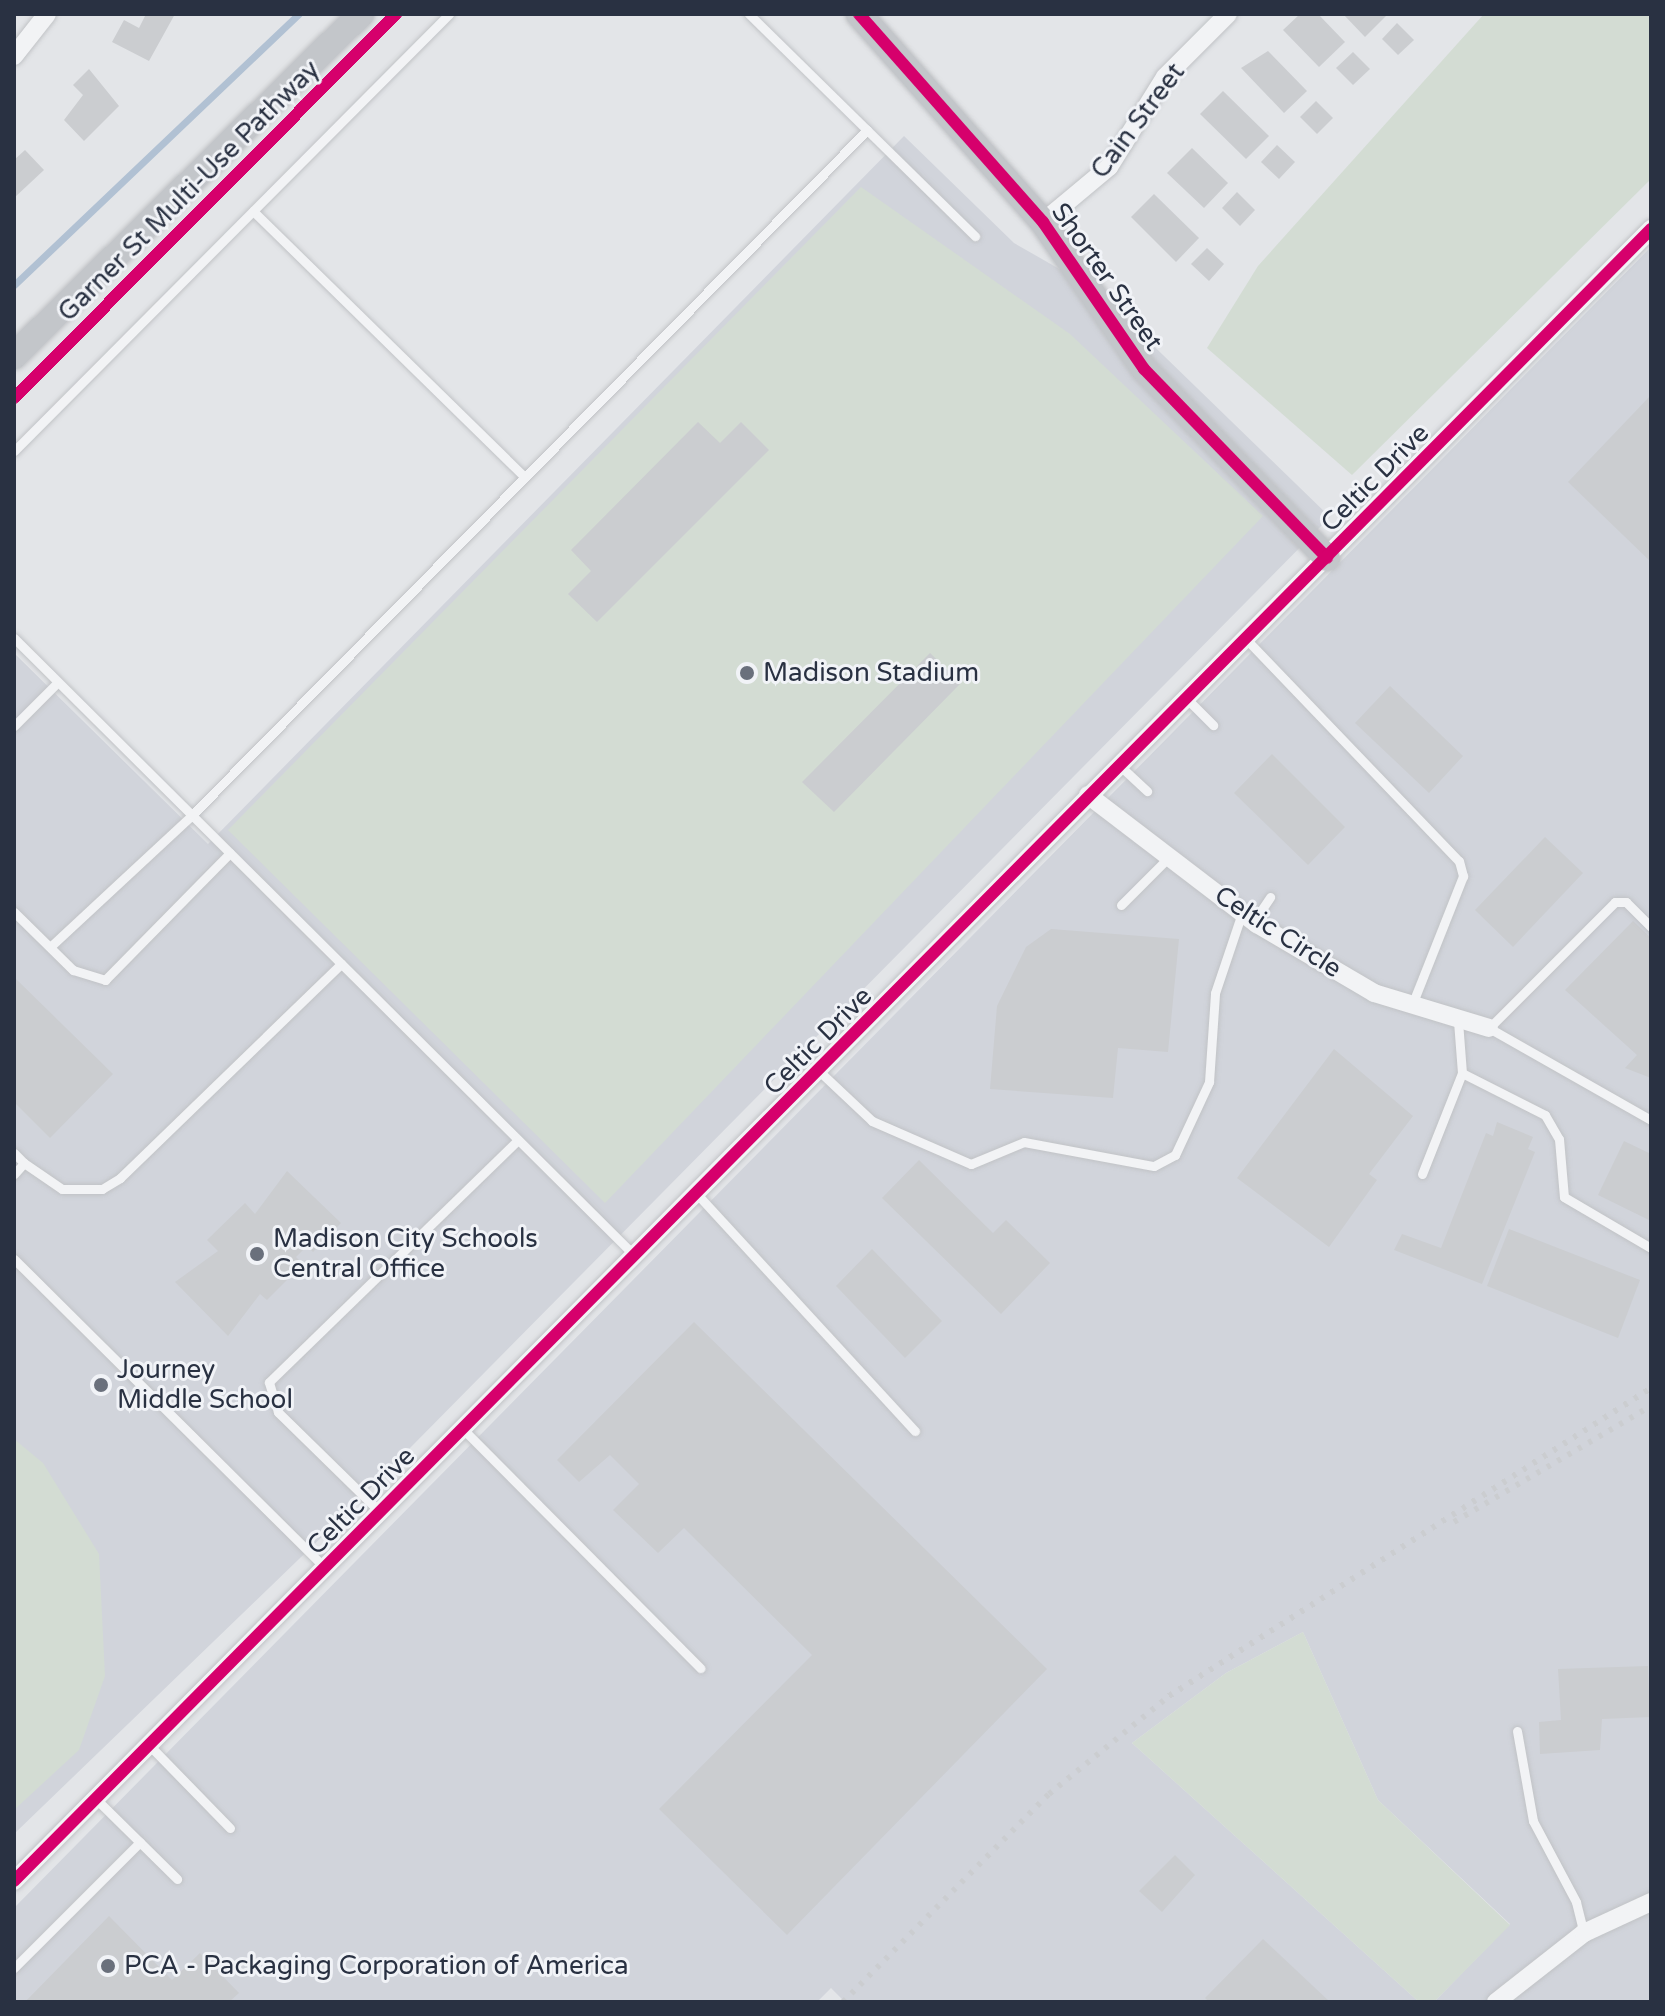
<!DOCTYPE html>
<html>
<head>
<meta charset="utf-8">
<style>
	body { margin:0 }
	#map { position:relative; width:1665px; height:2016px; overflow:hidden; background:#e3e5e8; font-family:"Varela Round",sans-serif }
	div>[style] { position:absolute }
	.built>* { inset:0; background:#d1d4db }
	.green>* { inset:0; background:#d3dcd3 }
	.stream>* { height:7px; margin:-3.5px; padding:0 3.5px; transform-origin:3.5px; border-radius:3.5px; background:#b1c1d3 }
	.building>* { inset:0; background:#cbcdd0 }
	.roads { filter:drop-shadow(0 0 2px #c1c3c6) drop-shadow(0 0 2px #c1c3c6) }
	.lane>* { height:9px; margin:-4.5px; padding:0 4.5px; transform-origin:4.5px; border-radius:4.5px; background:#f2f3f5 }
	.street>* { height:18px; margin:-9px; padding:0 9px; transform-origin:9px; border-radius:9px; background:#f2f3f5 }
	.secondary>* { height:26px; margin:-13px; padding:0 13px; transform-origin:13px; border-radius:13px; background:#c3c6ca }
	.rail>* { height:6px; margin-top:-3px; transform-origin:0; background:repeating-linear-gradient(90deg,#cbcdd0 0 4px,transparent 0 12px) }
	.cycleway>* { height:12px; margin:-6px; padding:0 6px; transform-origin:6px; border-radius:6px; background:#d6006c }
	.dots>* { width:22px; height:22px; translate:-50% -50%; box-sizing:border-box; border:4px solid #f1f3f7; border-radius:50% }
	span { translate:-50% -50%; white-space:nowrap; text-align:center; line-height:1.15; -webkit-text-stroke:6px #f1f3f7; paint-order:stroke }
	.street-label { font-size:26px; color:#293142 }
	.poi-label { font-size:26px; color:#293142 }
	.left { translate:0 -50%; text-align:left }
	.frame { position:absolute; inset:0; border:16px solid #293142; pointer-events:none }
</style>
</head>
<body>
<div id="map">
	<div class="built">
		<i style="clip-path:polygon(904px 136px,1014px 243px,1096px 290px,1330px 517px,328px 1531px,14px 1834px,14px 653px,208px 844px)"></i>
		<i style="clip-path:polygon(1651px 247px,1651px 2002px,1434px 2002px,1510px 1924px,1378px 1800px,1303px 1632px,1226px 1673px,1132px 1743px,1419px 2002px,845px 2002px,831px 1988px,817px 2002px,14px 2002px,14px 1908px)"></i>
	</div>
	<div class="green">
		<i style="clip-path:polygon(1484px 14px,1651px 14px,1651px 179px,1352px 475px,1207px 348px,1258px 266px)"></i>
		<i style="clip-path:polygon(861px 187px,1070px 334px,1263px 516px,605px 1203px,228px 830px)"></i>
		<i style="clip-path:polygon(14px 1439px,43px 1463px,99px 1554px,105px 1676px,79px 1750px,14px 1810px)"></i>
		<i style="clip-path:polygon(1303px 1632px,1378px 1800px,1510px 1925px,1434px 2002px,1419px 2002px,1132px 1743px,1226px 1673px)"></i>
	</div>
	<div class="stream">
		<i style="left:14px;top:285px;width:393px;rotate:-43.6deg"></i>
	</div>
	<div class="building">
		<i style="clip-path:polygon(146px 14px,175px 14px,149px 61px,112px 42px,124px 20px,139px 28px)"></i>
		<i style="clip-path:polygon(1300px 14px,1318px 14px,1345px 42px,1319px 67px,1283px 30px)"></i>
		<i style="clip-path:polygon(1343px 14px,1388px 14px,1365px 37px)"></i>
		<i style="clip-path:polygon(1397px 23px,1414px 40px,1398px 55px,1382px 39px)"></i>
		<i style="clip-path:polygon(1268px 51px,1307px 91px,1284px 113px,1241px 68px)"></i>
		<i style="clip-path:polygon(1353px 52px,1370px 69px,1353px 85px,1336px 68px)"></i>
		<i style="clip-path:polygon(89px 69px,119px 106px,84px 141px,64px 120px,83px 95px,73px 85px)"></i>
		<i style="clip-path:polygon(1223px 91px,1269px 136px,1246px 159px,1200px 114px)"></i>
		<i style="clip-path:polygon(1316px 101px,1333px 118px,1317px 134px,1300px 117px)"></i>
		<i style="clip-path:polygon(1277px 145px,1295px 162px,1279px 179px,1261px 162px)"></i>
		<i style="clip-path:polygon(1192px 148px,1228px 183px,1204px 208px,1167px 173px)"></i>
		<i style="clip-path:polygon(25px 150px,44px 170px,14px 198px,14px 160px)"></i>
		<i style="clip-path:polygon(1237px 192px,1255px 210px,1240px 226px,1222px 208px)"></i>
		<i style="clip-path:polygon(1154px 194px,1199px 238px,1176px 262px,1131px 217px)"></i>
		<i style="clip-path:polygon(1207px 248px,1224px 264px,1209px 281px,1191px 264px)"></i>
		<i style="clip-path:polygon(1651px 395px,1651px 562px,1568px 482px)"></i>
		<i style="clip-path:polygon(698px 422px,720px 443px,741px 422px,769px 450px,597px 622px,568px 594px,591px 571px,571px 550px)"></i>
		<i style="clip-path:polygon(930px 653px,961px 683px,834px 812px,802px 782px)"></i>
		<i style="clip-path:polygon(1390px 686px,1463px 756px,1429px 793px,1355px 723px)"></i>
		<i style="clip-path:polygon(1272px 754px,1345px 827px,1308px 865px,1234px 793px)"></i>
		<i style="clip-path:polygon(1545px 837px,1583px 873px,1513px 947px,1475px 910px)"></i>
		<i style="clip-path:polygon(1633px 921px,1651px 938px,1651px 1078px,1625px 1068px,1637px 1055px,1565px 990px)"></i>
		<i style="clip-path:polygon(1051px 929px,1179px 939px,1168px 1052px,1118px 1048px,1113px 1098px,990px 1089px,997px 1006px,1026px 947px)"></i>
		<i style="clip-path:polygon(14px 977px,113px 1074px,50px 1138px,14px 1102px)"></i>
		<i style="clip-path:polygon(1334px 1049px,1413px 1116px,1369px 1174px,1377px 1180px,1329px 1247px,1237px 1178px)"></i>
		<i style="clip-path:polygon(1497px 1122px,1533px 1137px,1528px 1149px,1535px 1152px,1482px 1284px,1394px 1250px,1402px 1234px,1441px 1248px,1486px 1133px,1493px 1136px)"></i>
		<i style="clip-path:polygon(1624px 1141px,1651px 1154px,1651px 1221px,1598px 1195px)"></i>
		<i style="clip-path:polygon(919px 1160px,993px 1233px,1006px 1220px,1050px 1263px,1001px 1314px,882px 1198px)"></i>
		<i style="clip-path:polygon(287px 1171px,341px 1223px,313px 1252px,307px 1246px,296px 1257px,303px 1264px,267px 1300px,260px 1294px,228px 1336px,175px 1282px,218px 1251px,207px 1240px,245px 1203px,255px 1214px)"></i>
		<i style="clip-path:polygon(1509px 1229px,1640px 1280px,1618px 1338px,1487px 1286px)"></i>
		<i style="clip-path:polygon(872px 1249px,942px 1321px,905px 1358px,836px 1286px)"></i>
		<i style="clip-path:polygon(694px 1322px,1047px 1669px,787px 1935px,659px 1809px,812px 1655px,684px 1528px,658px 1553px,613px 1510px,639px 1484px,610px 1455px,579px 1482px,557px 1460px)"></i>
		<i style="clip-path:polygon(1648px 1666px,1650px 1717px,1602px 1719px,1600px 1750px,1540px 1754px,1539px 1722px,1561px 1720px,1558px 1669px)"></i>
		<i style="clip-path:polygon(1175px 1855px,1195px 1875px,1162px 1912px,1139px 1891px)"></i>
		<i style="clip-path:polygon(109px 1916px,172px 1980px,200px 1953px,239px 1993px,229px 2002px,25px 2002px)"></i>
		<i style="clip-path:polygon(1263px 1939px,1330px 2002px,1209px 2002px,1205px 1998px)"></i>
	</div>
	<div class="roads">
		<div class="lane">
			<i style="left:749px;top:14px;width:317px;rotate:44.5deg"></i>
			<i style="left:253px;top:211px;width:380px;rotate:44.4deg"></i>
			<i style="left:14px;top:451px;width:617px;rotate:-45.13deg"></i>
			<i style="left:14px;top:638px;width:876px;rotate:44.86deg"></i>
			<i style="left:1245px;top:638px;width:309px;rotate:46.2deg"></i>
			<i style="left:1459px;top:861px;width:16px;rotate:75deg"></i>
			<i style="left:1463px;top:876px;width:139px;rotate:111.6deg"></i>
			<i style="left:1185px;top:697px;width:40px;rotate:45deg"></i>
			<i style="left:14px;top:726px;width:62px;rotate:-45deg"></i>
			<i style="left:1118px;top:764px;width:40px;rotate:43deg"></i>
			<i style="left:1121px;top:905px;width:68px;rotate:-45deg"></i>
			<i style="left:14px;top:912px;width:83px;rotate:44.5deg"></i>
			<i style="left:73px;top:970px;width:34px;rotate:17deg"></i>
			<i style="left:105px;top:980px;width:178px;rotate:-45.5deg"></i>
			<i style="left:1254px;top:921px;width:29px;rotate:-56deg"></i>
			<i style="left:1651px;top:927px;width:35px;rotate:-135deg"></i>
			<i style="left:1626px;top:902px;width:11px;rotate:180deg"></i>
			<i style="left:1615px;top:902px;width:178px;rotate:135deg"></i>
			<i style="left:1489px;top:1028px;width:186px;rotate:29.6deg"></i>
			<i style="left:50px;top:947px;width:194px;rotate:-42.9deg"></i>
			<i style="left:192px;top:815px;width:962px;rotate:-45.42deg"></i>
			<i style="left:819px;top:1071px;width:73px;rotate:43.3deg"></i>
			<i style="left:872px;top:1121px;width:108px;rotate:23.5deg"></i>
			<i style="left:971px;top:1164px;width:57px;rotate:-22.5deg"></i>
			<i style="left:1024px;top:1142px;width:132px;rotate:10.5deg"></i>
			<i style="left:1154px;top:1166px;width:24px;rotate:-28deg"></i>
			<i style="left:1175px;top:1155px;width:81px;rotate:-65deg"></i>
			<i style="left:1209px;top:1082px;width:89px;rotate:-86.1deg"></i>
			<i style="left:1215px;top:993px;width:84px;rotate:-71.4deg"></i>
			<i style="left:1462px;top:1073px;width:93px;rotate:26.8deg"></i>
			<i style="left:1545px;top:1115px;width:28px;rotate:60deg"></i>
			<i style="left:1559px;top:1139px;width:58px;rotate:85.1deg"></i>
			<i style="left:1564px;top:1197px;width:101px;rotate:30.4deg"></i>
			<i style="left:14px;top:1153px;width:14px;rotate:45deg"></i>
			<i style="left:24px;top:1163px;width:15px;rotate:132deg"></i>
			<i style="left:24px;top:1163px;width:46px;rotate:34.4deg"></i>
			<i style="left:62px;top:1189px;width:40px"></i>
			<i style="left:102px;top:1189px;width:21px;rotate:-31deg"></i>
			<i style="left:120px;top:1178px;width:308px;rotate:-44.1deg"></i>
			<i style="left:1422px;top:1174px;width:109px;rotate:-68.4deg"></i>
			<i style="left:1462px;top:1073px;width:52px;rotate:-94.4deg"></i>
			<i style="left:697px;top:1194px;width:322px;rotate:47.4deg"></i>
			<i style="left:14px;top:1259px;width:438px;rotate:44.8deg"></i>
			<i style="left:463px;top:1429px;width:337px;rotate:45.2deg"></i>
			<i style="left:380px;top:1512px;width:143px;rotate:-135.6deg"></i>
			<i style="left:278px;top:1412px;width:31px;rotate:-107deg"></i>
			<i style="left:269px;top:1382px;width:347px;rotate:-44.2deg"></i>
			<i style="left:1517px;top:1731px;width:91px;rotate:79.9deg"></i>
			<i style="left:1533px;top:1821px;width:92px;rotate:62deg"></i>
			<i style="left:1576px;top:1902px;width:32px;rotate:76deg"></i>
			<i style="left:149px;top:1745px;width:116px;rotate:45.7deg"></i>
			<i style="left:96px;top:1799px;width:114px;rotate:44.6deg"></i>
			<i style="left:14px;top:1968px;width:178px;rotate:-45deg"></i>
		</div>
		<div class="street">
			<i style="left:14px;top:56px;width:53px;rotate:-51.8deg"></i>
			<i style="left:1043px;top:222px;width:86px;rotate:-39.8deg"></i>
			<i style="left:1109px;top:167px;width:106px;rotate:-58.1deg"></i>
			<i style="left:1165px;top:77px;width:89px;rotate:-45deg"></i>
			<i style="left:1088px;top:795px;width:213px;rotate:37.4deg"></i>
			<i style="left:1257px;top:924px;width:136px;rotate:30.5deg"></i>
			<i style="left:1374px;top:993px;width:120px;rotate:16.9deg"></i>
			<i style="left:14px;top:1881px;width:2326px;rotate:-45.26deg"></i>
			<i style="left:1496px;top:2002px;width:112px;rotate:-38.1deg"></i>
			<i style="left:1584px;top:1933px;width:74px;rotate:-24.8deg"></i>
		</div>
		<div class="secondary">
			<i style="left:859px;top:14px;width:278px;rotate:48.5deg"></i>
			<i style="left:1043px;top:222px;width:178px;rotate:55.5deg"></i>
			<i style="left:1144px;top:369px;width:263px;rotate:45.9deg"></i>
			<i style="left:14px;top:356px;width:487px;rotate:-44.6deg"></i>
		</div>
	</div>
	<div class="rail">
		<i style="left:1454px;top:1522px;width:229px;rotate:-30.5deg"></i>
		<i style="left:843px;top:2002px;width:293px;rotate:-45.3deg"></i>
		<i style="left:1049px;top:1794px;width:155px;rotate:-39.2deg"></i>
		<i style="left:1169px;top:1696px;width:572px;rotate:-32.58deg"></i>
	</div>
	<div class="cycleway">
		<i style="left:859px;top:14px;width:278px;rotate:48.5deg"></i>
		<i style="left:1043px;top:222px;width:178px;rotate:55.5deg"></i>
		<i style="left:1144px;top:369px;width:263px;rotate:45.9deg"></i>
		<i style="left:14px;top:398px;width:542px;rotate:-45.15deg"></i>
		<i style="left:14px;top:1881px;width:2326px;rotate:-45.26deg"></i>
	</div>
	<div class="dots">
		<i style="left:747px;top:673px;background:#6a707c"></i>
		<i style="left:257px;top:1254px;background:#6a707c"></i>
		<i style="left:101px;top:1385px;background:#6a707c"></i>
		<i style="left:108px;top:1966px;background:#6a707c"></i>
	</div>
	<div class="street-label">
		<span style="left:1138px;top:121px;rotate:-53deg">Cain Street</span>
		<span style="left:189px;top:191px;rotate:-45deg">Garner St Multi-Use Pathway</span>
		<span style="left:1107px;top:277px;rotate:55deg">Shorter Street</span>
		<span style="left:1375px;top:478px;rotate:-45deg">Celtic Drive</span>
		<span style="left:1278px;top:932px;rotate:33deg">Celtic Circle</span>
		<span style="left:818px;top:1041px;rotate:-45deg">Celtic Drive</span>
		<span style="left:361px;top:1501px;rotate:-45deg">Celtic Drive</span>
	</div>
	<div class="poi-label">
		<span class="left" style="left:763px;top:673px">Madison Stadium</span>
		<span class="left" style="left:273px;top:1254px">Madison City Schools<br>Central Office</span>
		<span class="left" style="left:117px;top:1385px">Journey<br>Middle School</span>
		<span class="left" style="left:124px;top:1966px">PCA - Packaging Corporation of America</span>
	</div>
	<div class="frame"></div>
</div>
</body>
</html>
